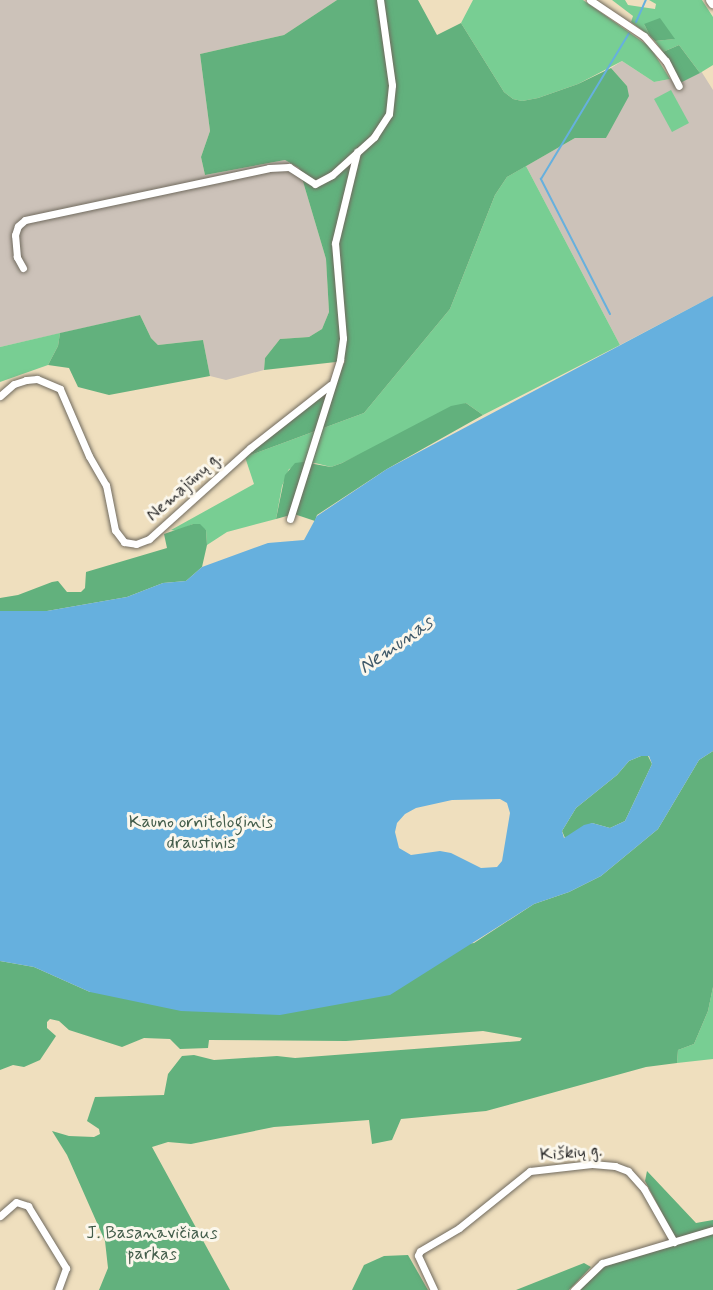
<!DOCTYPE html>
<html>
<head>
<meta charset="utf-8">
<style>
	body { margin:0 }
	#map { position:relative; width:713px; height:1290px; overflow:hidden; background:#efdfbe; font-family:Mynerve,sans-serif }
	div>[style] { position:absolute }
	.industrial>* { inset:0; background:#ccc2b9 }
	.green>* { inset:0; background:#78ce93 }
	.forest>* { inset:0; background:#62b17d }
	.water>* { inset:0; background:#66b0de }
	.stream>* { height:2px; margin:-1px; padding:0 1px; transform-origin:1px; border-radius:1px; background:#66b0de }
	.roads { filter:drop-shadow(0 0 2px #706a5e) drop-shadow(0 0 2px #706a5e) }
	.minor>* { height:7px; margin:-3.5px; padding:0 3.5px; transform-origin:3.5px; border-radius:3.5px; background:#fff }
	.primary>* { height:10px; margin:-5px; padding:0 5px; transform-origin:5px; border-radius:5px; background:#fff }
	span { translate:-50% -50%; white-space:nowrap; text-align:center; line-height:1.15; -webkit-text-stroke:6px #fbf7ec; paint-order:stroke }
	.street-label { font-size:18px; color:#2b2b2b }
	.park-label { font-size:18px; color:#425c4a }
	.water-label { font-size:20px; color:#405a6a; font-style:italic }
</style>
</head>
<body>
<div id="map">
	<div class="industrial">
		<i style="clip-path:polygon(0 0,337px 0,284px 35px,200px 54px,210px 131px,201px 157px,205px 175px,285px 160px,299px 168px,326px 259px,329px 312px,322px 329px,309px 337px,280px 339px,265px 358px,264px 370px,226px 380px,210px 376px,203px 340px,158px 345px,151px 338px,140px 315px,0 347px)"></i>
		<i style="clip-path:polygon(622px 61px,654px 82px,670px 79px,680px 82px,701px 71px,713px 90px,713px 296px,620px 345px,526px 166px,575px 138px,606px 138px,627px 86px,611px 68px)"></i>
	</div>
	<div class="green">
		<i style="clip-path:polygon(473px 0,583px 0,650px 47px,670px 79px,654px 82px,622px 61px,578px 84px,538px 98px,522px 101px,513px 99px,504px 92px,461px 23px)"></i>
		<i style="clip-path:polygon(612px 0,625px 0,628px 5px,655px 9px,656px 4px,649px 0,702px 0,713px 17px,713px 65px,700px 73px,679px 45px,663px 52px,655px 41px,674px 39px,644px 24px,650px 36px,631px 22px,633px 16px)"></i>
		<i style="clip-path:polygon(671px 90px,689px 123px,672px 132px,654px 99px)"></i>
		<i style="clip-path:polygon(526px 166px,620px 345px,483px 415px,466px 403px,342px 463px,331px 467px,315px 463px,289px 469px,282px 486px,276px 519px,227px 532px,207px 545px,206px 530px,193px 524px,177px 531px,171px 530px,254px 484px,245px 457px,364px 413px,450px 309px,495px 195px,507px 177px)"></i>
		<i style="clip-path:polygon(60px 333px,58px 346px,48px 365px,0 382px,0 347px)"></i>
		<i style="clip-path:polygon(713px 987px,713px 1059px,677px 1063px,678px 1050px,694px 1044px,708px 1011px)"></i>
	</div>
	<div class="forest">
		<i style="clip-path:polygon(337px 0,418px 0,437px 35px,461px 23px,504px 92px,513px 99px,522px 101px,538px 98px,578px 84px,611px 68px,627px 86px,629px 96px,606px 138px,575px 138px,507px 177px,495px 195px,450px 309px,364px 413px,245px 457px,335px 385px,345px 361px,264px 370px,265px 358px,280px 339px,309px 337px,322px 329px,329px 312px,326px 259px,299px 168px,285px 160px,205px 175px,201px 157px,210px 131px,200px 54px,284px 35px)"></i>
		<i style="clip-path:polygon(660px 18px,675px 39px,655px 41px,650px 36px,644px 24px)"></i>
		<i style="clip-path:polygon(679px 45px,700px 73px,680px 83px,663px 52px)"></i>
		<i style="clip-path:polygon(140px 315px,151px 338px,158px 345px,203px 340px,210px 376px,109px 395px,78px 387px,69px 368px,48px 365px,58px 346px,60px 333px)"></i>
		<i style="clip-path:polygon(466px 403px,483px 415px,387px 469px,317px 515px,315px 521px,294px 514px,276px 519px,285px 475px,295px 463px,303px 462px,331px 467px,342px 463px,451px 406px)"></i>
		<i style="clip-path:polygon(193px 524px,200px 524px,206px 530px,207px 545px,202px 567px,186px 581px,163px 583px,127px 597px,47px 611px,0 611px,0 598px,18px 595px,52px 582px,58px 581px,67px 592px,81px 592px,85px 588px,86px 572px,167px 548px,164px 534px)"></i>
		<i style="clip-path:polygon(713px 751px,713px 987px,708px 1011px,694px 1044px,678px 1050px,677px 1063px,646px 1067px,486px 1111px,401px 1119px,392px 1140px,372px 1144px,369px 1120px,274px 1127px,191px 1144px,168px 1142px,152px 1147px,230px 1290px,99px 1290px,108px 1268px,105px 1241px,67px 1155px,52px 1131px,69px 1136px,94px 1137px,100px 1134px,99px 1129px,87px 1121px,95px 1097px,164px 1095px,168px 1074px,182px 1056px,194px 1055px,214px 1060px,277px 1056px,295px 1058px,520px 1041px,522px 1038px,483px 1031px,346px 1041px,209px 1040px,208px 1048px,180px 1049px,170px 1039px,144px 1038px,122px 1047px,69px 1030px,59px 1021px,50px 1019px,47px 1022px,47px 1028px,56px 1036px,40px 1060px,24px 1067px,13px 1065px,0 1070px,0 961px,34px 967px,90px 992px,474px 943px,534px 904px,569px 892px,601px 876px,658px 829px,699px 760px)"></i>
		<i style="clip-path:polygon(641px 756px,648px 756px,652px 764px,625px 821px,610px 828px,592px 823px,565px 838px,562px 831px,576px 808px,617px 775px,629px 761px)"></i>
		<i style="clip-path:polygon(647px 1171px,696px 1223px,713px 1220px,713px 1227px,676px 1239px,645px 1181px)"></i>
		<i style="clip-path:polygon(713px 1233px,713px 1290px,578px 1290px,595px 1272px,606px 1266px)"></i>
		<i style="clip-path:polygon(408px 1255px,428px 1290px,352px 1290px,364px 1265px,384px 1256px)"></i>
		<i style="clip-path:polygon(584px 1263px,591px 1267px,569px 1290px,516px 1290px)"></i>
	</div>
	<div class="water">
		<i style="clip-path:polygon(evenodd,713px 296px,713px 751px,699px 760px,658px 829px,601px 876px,569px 892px,534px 904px,390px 995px,280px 1015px,181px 1011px,90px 992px,34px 967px,0 961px,0 611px,47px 611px,127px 597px,163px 583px,186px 581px,202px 567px,268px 543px,304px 540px,317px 516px,387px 469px,713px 296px,641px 756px,649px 756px,652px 764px,625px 821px,610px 828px,592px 823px,584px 825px,564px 838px,562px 831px,576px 808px,617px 775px,629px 761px,641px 756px,713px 296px,500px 799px,507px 803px,510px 813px,502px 861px,497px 867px,481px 868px,451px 853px,440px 851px,411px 855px,399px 848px,395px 832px,397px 823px,405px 814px,416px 808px,452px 800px,500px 799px)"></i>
	</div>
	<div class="stream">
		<i style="left:636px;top:22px;width:24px;rotate:-66deg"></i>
		<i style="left:610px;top:314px;width:152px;rotate:-117.1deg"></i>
		<i style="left:541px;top:179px;width:170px;rotate:-58.9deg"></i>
	</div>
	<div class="roads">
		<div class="minor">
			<i style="left:590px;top:0;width:65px;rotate:33.7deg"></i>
			<i style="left:644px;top:36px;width:33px;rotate:49deg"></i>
			<i style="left:666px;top:61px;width:28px;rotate:63deg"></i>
			<i style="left:23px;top:268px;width:13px;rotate:-119deg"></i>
			<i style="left:17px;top:257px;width:22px;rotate:-95deg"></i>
			<i style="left:15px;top:235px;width:9px;rotate:-72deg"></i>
			<i style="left:18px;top:226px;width:9px;rotate:-41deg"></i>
			<i style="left:25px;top:220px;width:249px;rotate:-12deg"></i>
			<i style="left:269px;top:168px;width:20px;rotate:-3deg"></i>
			<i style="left:289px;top:167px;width:31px;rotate:33deg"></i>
			<i style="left:315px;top:184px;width:19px;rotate:-28deg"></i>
			<i style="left:332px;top:175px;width:57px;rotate:-42.1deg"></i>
			<i style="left:374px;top:137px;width:27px;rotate:-57deg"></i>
			<i style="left:389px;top:114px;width:29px;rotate:-84deg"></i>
			<i style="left:392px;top:85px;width:86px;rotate:-98deg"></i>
			<i style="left:0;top:396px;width:18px;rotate:-41deg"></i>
			<i style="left:14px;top:384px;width:13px;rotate:-18deg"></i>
			<i style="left:26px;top:380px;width:11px;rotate:-5deg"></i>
			<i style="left:37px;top:379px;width:25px;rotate:23deg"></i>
			<i style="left:60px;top:389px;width:73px;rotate:66.6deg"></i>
			<i style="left:89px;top:456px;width:34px;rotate:60deg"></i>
			<i style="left:106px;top:485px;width:46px;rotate:78.7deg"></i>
			<i style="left:115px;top:530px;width:15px;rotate:53deg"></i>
			<i style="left:124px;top:542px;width:12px;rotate:9deg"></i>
			<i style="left:136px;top:544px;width:14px;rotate:-21deg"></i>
			<i style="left:149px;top:539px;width:136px;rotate:-42deg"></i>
			<i style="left:250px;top:448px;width:102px;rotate:-38.2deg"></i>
			<i style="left:290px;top:519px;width:167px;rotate:-72.5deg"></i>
			<i style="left:340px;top:360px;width:22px;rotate:-82deg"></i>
			<i style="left:343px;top:338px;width:95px;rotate:-94.8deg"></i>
			<i style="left:335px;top:243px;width:94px;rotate:-76.4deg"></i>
			<i style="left:0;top:1216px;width:21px;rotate:-41deg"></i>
			<i style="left:16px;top:1202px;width:13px;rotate:18deg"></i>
			<i style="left:28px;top:1206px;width:73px;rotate:58.5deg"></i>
			<i style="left:66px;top:1268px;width:23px;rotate:110deg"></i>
			<i style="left:434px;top:1290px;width:38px;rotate:-115deg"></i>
			<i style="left:418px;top:1255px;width:4px;rotate:-63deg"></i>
			<i style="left:420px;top:1251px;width:45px;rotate:-30.5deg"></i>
			<i style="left:459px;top:1228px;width:91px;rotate:-38.8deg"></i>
			<i style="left:530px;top:1171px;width:62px;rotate:-6.4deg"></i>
			<i style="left:592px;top:1164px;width:23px;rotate:5deg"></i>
			<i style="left:615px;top:1166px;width:14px;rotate:21deg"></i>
			<i style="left:628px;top:1171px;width:24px;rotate:48deg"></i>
			<i style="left:644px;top:1189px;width:61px;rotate:60.5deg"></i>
			<i style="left:574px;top:1290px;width:39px;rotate:-44deg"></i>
			<i style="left:602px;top:1263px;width:116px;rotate:-16.6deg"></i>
		</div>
		<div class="primary">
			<i style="left:711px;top:0;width:4px;rotate:56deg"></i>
		</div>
	</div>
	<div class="street-label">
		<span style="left:184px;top:487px;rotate:-42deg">Nemajūnų g.</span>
		<span style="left:571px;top:1153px;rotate:-4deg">Kiškių g.</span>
	</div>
	<div class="park-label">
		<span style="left:201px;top:833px">Kauno ornitologinis<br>draustinis</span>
		<span style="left:152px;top:1244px">J. Basanavičiaus<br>parkas</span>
	</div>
	<div class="water-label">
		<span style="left:396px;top:645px;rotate:-35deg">Nemunas</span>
	</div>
</div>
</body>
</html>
